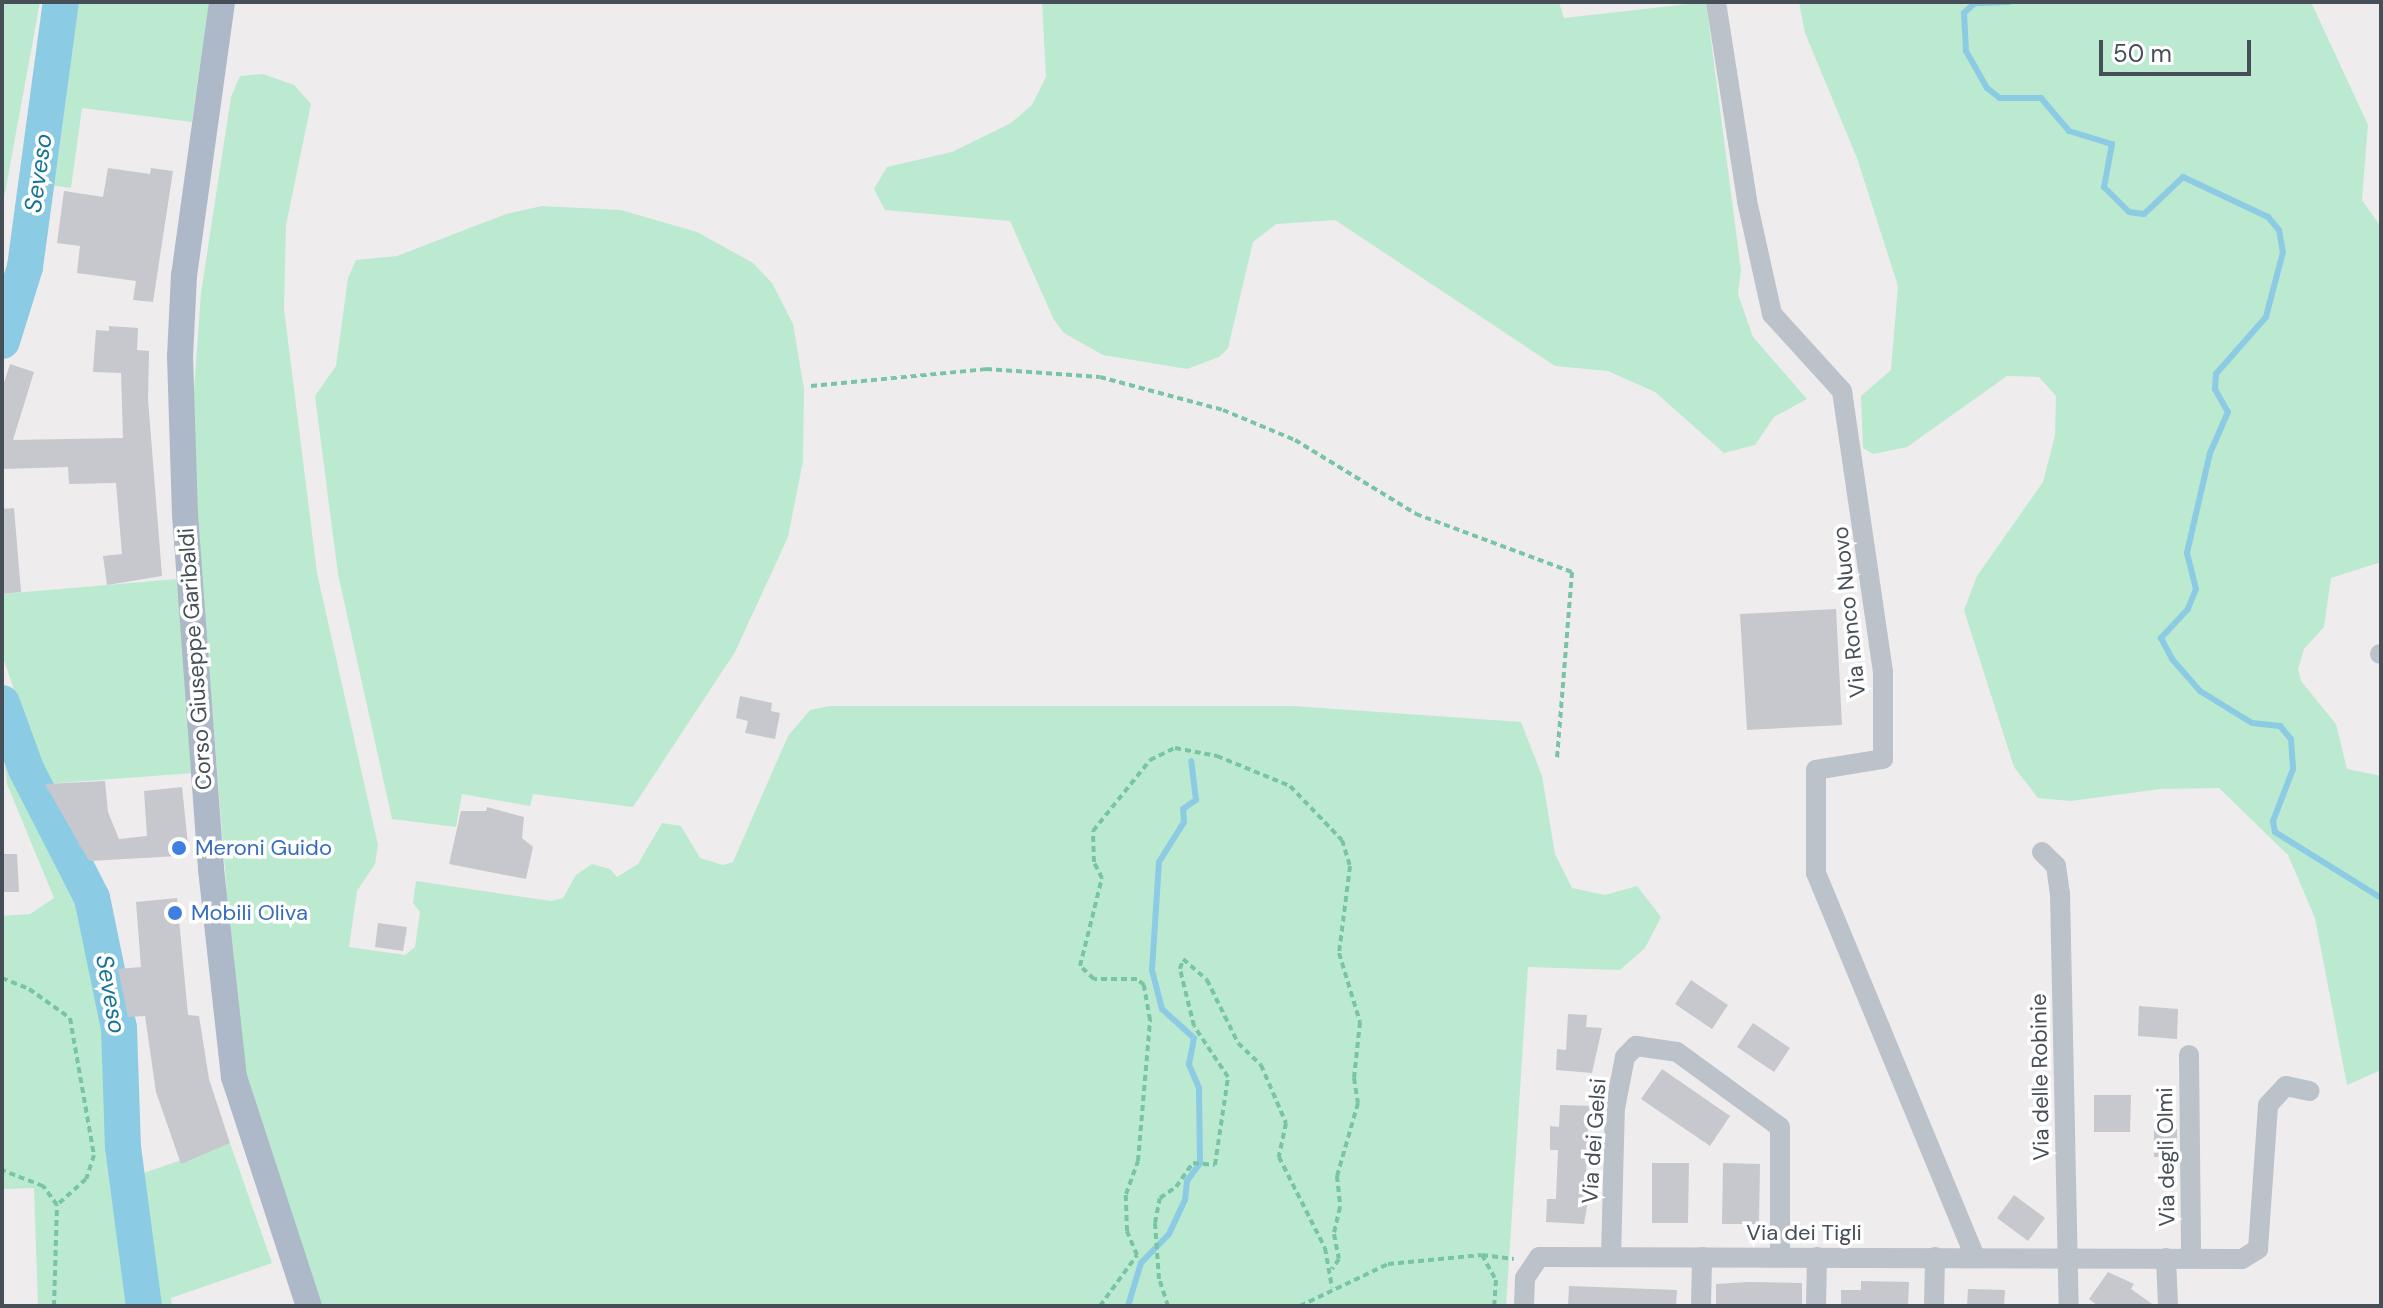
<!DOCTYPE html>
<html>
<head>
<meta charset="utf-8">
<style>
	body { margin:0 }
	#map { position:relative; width:2383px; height:1308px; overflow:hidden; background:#eeecec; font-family:"DM Sans",sans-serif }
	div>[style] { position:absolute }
	.green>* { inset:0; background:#bcead1 }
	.stream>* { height:6px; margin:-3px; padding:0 3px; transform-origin:3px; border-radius:3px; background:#8ccbe4 }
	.river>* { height:36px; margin:-18px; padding:0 18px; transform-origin:18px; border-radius:18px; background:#8ccbe4 }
	.building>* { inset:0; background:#c7c7ce }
	.path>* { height:4px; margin-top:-2px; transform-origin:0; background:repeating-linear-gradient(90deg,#77c5a5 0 6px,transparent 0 10px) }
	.minor>* { height:20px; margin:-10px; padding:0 10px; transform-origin:10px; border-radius:10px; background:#bbc2ca }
	.major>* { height:26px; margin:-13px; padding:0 13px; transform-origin:13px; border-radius:13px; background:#adb9c9 }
	.dots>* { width:22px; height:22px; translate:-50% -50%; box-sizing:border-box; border:4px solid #fff; border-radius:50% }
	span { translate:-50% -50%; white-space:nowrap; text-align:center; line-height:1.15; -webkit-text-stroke:7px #fff; paint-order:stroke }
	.street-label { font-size:22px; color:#464e57 }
	.shop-label { font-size:22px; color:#366cbe }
	.left { translate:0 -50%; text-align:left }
	.water-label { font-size:24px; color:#16749a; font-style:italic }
	.frame { position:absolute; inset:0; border:4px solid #464e57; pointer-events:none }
	.scale { position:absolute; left:2099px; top:40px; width:152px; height:36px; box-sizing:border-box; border:4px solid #464e57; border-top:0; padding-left:10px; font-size:24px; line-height:28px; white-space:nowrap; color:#464e57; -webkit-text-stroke:6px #fff; paint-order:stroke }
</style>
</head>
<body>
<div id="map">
	<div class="green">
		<i style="clip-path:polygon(2px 2px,40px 2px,2px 209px)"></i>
		<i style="clip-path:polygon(74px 2px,209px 2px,192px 122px,82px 108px,71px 188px,49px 185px)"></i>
		<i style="clip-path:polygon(1042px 2px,1559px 2px,1564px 18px,1706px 2px,1741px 270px,1738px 294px,1753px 337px,1807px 399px,1774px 417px,1755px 445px,1724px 453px,1655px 392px,1608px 371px,1555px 366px,1335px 220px,1276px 224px,1253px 242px,1228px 348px,1219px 357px,1187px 369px,1103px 355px,1064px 333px,1054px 320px,1010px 221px,885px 210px,874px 189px,887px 167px,952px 152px,1011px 123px,1032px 105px,1046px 77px)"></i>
		<i style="clip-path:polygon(1799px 2px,2311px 2px,2368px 125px,2362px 200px,2381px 227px,2381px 562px,2331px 578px,2324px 627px,2304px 649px,2298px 669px,2301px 681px,2336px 724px,2347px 769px,2381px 776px,2381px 1070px,2347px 1085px,2315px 918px,2288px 855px,2219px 788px,2160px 789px,2071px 801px,2038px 798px,2014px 767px,1964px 610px,1977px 576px,2043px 482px,2055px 435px,2056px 396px,2039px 377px,2007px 376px,1907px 447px,1873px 454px,1863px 448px,1861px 396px,1891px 370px,1898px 286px,1857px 158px,1805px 33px)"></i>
		<i style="clip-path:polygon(263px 74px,294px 85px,311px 104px,286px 225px,284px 309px,317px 573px,378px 845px,375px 864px,357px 891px,349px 947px,405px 955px,415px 947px,420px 912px,413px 903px,416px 881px,551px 901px,563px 898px,576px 875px,592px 864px,610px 869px,617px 877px,638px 864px,662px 823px,681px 826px,700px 858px,723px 865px,733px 862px,788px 736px,810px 710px,829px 706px,1293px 706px,1521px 722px,1542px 776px,1555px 854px,1572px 888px,1605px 895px,1637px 886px,1661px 917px,1645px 948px,1620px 970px,1528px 967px,1506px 1306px,322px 1306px,246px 1075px,236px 1008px,194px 480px,192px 419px,201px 293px,231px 97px,240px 76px)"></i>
		<i style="clip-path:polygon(542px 206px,621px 210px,697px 232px,753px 263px,772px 283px,793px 324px,804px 389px,803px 461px,788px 537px,735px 652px,633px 807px,533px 794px,530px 806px,462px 794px,456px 827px,392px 819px,338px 574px,315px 396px,336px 366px,348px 278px,356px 260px,397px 256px,506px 214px)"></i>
		<i style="clip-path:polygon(177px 579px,194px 773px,45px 784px,2px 654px,2px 594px)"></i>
		<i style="clip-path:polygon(2px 743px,82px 910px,99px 977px,106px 1019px,111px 1154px,133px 1306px,38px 1306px,34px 1188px,2px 1189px,2px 916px,30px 914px,54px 898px,7px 784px)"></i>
		<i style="clip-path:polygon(230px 1143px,272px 1263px,171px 1298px,172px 1306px,157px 1306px,138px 1175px)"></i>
	</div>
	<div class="stream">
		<i style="left:2009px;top:2px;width:34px;rotate:178deg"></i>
		<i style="left:1975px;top:3px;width:15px;rotate:138deg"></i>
		<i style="left:1964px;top:13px;width:38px;rotate:87deg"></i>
		<i style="left:1966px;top:51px;width:43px;rotate:60.4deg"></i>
		<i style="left:1987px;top:88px;width:16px;rotate:38deg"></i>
		<i style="left:2000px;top:98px;width:41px"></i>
		<i style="left:2041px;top:98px;width:43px;rotate:49.7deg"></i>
		<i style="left:2069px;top:131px;width:45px;rotate:16.8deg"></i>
		<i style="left:2112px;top:144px;width:44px;rotate:100.5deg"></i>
		<i style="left:2104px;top:187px;width:35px;rotate:45deg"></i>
		<i style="left:2129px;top:212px;width:15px;rotate:8deg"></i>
		<i style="left:2144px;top:214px;width:54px;rotate:-43.5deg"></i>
		<i style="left:2183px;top:177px;width:94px;rotate:25.2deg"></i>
		<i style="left:2268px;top:217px;width:17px;rotate:50deg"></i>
		<i style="left:2279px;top:230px;width:22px;rotate:80deg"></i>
		<i style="left:2283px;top:252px;width:67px;rotate:104.7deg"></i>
		<i style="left:2266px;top:317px;width:76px;rotate:131.3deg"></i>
		<i style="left:2216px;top:374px;width:15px;rotate:94deg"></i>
		<i style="left:2215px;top:389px;width:26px;rotate:61deg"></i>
		<i style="left:2228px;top:412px;width:45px;rotate:113.7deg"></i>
		<i style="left:2210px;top:453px;width:103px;rotate:103deg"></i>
		<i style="left:2187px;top:553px;width:37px;rotate:76deg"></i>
		<i style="left:2196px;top:589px;width:22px;rotate:112deg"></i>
		<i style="left:2188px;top:609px;width:40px;rotate:133deg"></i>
		<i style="left:2161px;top:638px;width:24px;rotate:62deg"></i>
		<i style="left:2172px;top:659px;width:43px;rotate:48.8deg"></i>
		<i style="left:2200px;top:691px;width:61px;rotate:31.6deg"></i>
		<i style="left:2252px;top:723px;width:28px;rotate:6deg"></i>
		<i style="left:2280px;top:726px;width:17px;rotate:50deg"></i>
		<i style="left:2291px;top:739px;width:30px;rotate:86deg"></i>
		<i style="left:2293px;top:769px;width:56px;rotate:111deg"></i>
		<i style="left:2273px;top:821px;width:11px;rotate:80deg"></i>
		<i style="left:2275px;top:832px;width:125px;rotate:31.9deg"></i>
		<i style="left:1128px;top:1306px;width:45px;rotate:-73.2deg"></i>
		<i style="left:1141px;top:1263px;width:40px;rotate:-46deg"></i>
		<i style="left:1169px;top:1234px;width:38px;rotate:-65deg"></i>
		<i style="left:1185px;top:1200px;width:19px;rotate:-84deg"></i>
		<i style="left:1187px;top:1181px;width:22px;rotate:-54deg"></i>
		<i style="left:1200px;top:1163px;width:75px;rotate:-90.8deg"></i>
		<i style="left:1199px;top:1088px;width:26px;rotate:-113deg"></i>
		<i style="left:1189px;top:1064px;width:26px;rotate:-79deg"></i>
		<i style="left:1194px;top:1038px;width:43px;rotate:-137.8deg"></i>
		<i style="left:1162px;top:1009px;width:40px;rotate:-104.4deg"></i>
		<i style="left:1152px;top:970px;width:108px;rotate:-86.3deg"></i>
		<i style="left:1159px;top:862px;width:47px;rotate:-58deg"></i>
		<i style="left:1184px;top:822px;width:13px;rotate:-94deg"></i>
		<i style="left:1183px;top:809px;width:16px;rotate:-35deg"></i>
		<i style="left:1196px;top:800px;width:39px;rotate:-97deg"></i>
	</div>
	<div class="river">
		<i style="left:2px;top:341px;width:77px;rotate:-72.7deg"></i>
		<i style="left:25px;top:267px;width:267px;rotate:-82.3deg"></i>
		<i style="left:2px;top:703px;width:70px;rotate:70deg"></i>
		<i style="left:26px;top:769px;width:145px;rotate:62.9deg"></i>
		<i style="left:92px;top:898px;width:133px;rotate:78.3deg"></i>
		<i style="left:119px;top:1028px;width:119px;rotate:88.1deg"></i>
		<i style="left:123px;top:1147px;width:160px;rotate:82.5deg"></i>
	</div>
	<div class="building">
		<i style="clip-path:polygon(108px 168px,150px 174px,151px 168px,173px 171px,153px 302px,133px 300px,136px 281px,77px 273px,80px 246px,57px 243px,64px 191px,103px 197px)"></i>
		<i style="clip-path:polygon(109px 326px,138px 328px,137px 350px,149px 351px,148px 399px,162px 576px,107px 585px,103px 556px,122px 554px,116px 483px,69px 484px,68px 467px,2px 469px,2px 389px,10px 364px,34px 372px,13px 440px,123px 438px,121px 373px,93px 372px,96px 330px,109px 331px)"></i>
		<i style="clip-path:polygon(14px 508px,21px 592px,2px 594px,2px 509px)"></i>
		<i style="clip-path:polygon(1836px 609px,1842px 725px,1747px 730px,1740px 614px)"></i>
		<i style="clip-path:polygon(740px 696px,772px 703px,771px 711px,780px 713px,775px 739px,745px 733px,748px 721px,736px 718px)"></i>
		<i style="clip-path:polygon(105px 781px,108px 812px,119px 839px,147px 836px,144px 791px,182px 787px,188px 845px,178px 856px,89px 861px,45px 784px)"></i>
		<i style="clip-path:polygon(487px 807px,524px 817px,522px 838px,533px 847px,526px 879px,449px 864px,461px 811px,486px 811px)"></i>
		<i style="clip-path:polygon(2px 854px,17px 854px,19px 892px,2px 892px)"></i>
		<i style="clip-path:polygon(177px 898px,188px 1015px,199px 1016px,209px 1079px,230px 1143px,181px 1164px,156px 1092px,145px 1016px,128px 1017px,118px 969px,141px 967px,136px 902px)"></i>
		<i style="clip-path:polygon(378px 923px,407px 927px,403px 951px,375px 947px)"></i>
		<i style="clip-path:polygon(1691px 980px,1728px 1005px,1712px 1029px,1675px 1004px)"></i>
		<i style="clip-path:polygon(2139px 1006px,2178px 1009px,2177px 1039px,2138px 1036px)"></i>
		<i style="clip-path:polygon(1568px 1014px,1587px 1015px,1586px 1027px,1602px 1028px,1592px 1073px,1556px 1070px,1557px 1049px,1566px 1050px)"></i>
		<i style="clip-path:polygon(1753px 1023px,1790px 1048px,1774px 1072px,1737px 1047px)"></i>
		<i style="clip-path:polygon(1662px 1069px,1730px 1116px,1710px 1146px,1641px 1099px)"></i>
		<i style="clip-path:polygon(2094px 1095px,2131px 1095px,2130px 1132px,2094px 1132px)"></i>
		<i style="clip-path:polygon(1560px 1105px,1595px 1106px,1594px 1128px,1588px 1128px,1586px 1178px,1592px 1178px,1584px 1224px,1546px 1222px,1547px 1199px,1556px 1199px,1558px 1150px,1550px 1150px,1550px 1126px,1559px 1127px)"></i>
		<i style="clip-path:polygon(2154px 1128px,2177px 1129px,2177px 1157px,2154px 1157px)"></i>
		<i style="clip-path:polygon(1652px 1163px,1689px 1163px,1688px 1223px,1652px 1223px)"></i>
		<i style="clip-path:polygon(1723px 1163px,1760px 1164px,1759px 1224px,1722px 1224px)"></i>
		<i style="clip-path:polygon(2014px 1195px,2045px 1218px,2028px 1241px,1997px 1218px)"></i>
		<i style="clip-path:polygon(2108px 1272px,2134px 1284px,2131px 1289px,2155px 1306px,2098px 1306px,2089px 1299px)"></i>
		<i style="clip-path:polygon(1861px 1281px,1909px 1282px,1908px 1306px,1841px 1306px,1841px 1290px,1861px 1290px)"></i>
		<i style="clip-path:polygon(1748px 1282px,1802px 1283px,1802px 1306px,1716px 1306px,1716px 1284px)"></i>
		<i style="clip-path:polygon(1569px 1286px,1677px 1290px,1676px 1306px,1568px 1306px)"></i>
		<i style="clip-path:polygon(1968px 1289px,2005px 1290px,2004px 1306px,1967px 1306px)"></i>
	</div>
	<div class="path">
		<i style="left:811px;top:386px;width:176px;rotate:-5.5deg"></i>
		<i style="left:986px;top:369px;width:114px;rotate:4deg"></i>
		<i style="left:1100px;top:377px;width:127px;rotate:15deg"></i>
		<i style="left:1223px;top:410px;width:78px;rotate:22.6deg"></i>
		<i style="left:1295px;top:440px;width:142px;rotate:31.4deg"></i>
		<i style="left:1416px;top:514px;width:166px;rotate:20.4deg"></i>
		<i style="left:1572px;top:572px;width:187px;rotate:94.6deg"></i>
		<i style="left:2px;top:978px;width:29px;rotate:22deg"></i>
		<i style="left:29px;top:989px;width:50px;rotate:35.3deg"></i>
		<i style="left:70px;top:1018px;width:139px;rotate:80.1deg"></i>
		<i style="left:94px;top:1155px;width:25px;rotate:108deg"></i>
		<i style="left:86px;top:1179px;width:39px;rotate:138deg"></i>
		<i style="left:57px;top:1205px;width:24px;rotate:-126deg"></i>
		<i style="left:43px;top:1186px;width:44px;rotate:-158.7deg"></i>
		<i style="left:1482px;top:1255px;width:29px;rotate:61deg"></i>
		<i style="left:1496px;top:1280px;width:26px;rotate:94deg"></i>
		<i style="left:54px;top:1306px;width:101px;rotate:-88.3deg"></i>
		<i style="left:1100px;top:1306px;width:63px;rotate:-54deg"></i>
		<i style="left:1137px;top:1255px;width:26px;rotate:-113deg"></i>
		<i style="left:1127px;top:1231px;width:37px;rotate:-92deg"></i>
		<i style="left:1126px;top:1194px;width:35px;rotate:-70deg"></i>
		<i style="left:1138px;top:1161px;width:142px;rotate:-85.1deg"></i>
		<i style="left:1150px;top:1020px;width:36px;rotate:-100deg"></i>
		<i style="left:1144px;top:985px;width:9px;rotate:-139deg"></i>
		<i style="left:1137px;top:979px;width:43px;rotate:180deg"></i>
		<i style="left:1094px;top:979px;width:19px;rotate:-137deg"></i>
		<i style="left:1080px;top:966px;width:91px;rotate:-76deg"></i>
		<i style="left:1102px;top:878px;width:18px;rotate:-117deg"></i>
		<i style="left:1094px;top:862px;width:31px;rotate:-92deg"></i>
		<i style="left:1093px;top:831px;width:91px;rotate:-51.2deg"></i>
		<i style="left:1150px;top:760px;width:28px;rotate:-26deg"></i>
		<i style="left:1175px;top:748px;width:43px;rotate:10.8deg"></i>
		<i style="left:1217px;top:756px;width:79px;rotate:22.3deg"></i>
		<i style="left:1290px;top:786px;width:75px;rotate:46.1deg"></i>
		<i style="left:1342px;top:840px;width:27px;rotate:73deg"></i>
		<i style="left:1350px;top:866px;width:88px;rotate:97.2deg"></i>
		<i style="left:1339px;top:953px;width:72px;rotate:73.1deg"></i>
		<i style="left:1360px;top:1022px;width:56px;rotate:96.1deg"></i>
		<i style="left:1354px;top:1078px;width:25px;rotate:81deg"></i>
		<i style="left:1358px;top:1103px;width:76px;rotate:106deg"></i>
		<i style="left:1337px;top:1176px;width:31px;rotate:84deg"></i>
		<i style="left:1340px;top:1207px;width:28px;rotate:103deg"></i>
		<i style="left:1334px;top:1234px;width:25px;rotate:79deg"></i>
		<i style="left:1339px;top:1259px;width:12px;rotate:125deg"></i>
		<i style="left:1168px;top:1306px;width:28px;rotate:-108deg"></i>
		<i style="left:1159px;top:1279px;width:56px;rotate:-94.1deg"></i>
		<i style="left:1155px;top:1223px;width:25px;rotate:-79deg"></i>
		<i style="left:1160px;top:1198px;width:19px;rotate:-35deg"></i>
		<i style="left:1176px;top:1187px;width:29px;rotate:-55deg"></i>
		<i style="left:1193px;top:1163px;width:22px;rotate:5deg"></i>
		<i style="left:1215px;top:1165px;width:89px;rotate:-81.6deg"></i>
		<i style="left:1228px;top:1077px;width:61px;rotate:-123.7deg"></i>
		<i style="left:1194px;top:1026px;width:59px;rotate:-103.8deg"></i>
		<i style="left:1180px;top:969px;width:10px;rotate:-73deg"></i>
		<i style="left:1183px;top:959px;width:32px;rotate:41deg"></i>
		<i style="left:1207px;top:980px;width:70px;rotate:63.8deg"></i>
		<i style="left:1238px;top:1043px;width:32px;rotate:44deg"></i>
		<i style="left:1261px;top:1065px;width:63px;rotate:66.7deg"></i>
		<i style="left:1286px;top:1123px;width:35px;rotate:102deg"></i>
		<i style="left:1279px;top:1157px;width:102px;rotate:63.2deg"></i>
		<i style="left:1325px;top:1248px;width:40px;rotate:80deg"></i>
		<i style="left:1300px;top:1306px;width:98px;rotate:-25.5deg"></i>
		<i style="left:1388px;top:1264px;width:94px;rotate:-5.5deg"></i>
		<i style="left:1482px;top:1255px;width:32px;rotate:7deg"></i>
	</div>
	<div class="minor">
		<i style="left:1716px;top:2px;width:201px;rotate:81.1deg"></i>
		<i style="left:1747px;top:201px;width:116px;rotate:77.5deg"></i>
		<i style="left:1772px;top:314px;width:104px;rotate:47.7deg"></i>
		<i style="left:1842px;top:391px;width:284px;rotate:81.7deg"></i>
		<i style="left:1883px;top:672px;width:87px;rotate:90deg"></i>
		<i style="left:1883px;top:759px;width:68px;rotate:170.7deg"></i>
		<i style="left:1816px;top:770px;width:103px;rotate:90deg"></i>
		<i style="left:1816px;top:873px;width:416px;rotate:67.5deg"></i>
		<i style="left:2380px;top:654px;width:1px"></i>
		<i style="left:2042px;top:852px;width:20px;rotate:45deg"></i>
		<i style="left:2056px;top:866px;width:27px;rotate:82deg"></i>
		<i style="left:2060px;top:893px;width:413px;rotate:88.8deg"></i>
		<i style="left:2189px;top:1055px;width:203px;rotate:89.4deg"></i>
		<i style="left:1611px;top:1257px;width:149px;rotate:-88.5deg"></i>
		<i style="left:1615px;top:1108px;width:52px;rotate:-78.9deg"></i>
		<i style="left:1625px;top:1057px;width:16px;rotate:-45deg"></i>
		<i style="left:1636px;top:1046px;width:41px;rotate:8.3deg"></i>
		<i style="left:1677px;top:1052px;width:127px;rotate:36.1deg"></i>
		<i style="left:1780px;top:1127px;width:130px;rotate:90deg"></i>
		<i style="left:2166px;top:1258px;width:48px;rotate:87.6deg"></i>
		<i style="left:1524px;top:1306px;width:28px;rotate:-88deg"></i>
		<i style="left:1525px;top:1278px;width:25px;rotate:-56deg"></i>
		<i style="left:1539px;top:1257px;width:703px;rotate:0.16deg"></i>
		<i style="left:2242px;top:1259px;width:19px;rotate:-32deg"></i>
		<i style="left:2258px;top:1249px;width:144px;rotate:-86deg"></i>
		<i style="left:2268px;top:1105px;width:26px;rotate:-47deg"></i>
		<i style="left:2286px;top:1086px;width:24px;rotate:12deg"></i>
		<i style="left:1701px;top:1306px;width:49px;rotate:-88.8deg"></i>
		<i style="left:1816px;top:1306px;width:49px;rotate:-88.8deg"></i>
		<i style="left:1934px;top:1306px;width:49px;rotate:-88.8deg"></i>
	</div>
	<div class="major">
		<i style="left:222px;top:2px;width:276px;rotate:97.9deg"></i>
		<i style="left:184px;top:275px;width:81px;rotate:92.8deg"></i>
		<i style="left:180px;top:356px;width:158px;rotate:88.2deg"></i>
		<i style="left:185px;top:514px;width:356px;rotate:85.8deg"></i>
		<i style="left:211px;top:869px;width:209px;rotate:83.7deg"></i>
		<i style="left:234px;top:1077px;width:241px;rotate:71.9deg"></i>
	</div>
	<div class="dots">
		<i style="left:179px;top:848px;background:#3f7fe0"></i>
		<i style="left:175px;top:913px;background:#3f7fe0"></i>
	</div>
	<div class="street-label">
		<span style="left:1849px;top:612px;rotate:-96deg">Via Ronco Nuovo</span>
		<span style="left:195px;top:659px;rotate:-94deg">Corso Giuseppe Garibaldi</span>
		<span style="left:2040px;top:1077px;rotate:-91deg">Via delle Robinie</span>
		<span style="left:1594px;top:1141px;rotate:-86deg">Via dei Gelsi</span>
		<span style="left:2166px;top:1157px;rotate:-91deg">Via degli Olmi</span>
		<span style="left:1804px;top:1233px">Via dei Tigli</span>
	</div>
	<div class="shop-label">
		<span class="left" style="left:195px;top:848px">Meroni Guido</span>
		<span class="left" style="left:191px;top:913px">Mobili Oliva</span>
	</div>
	<div class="water-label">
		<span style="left:38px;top:173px;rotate:-82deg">Seveso</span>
		<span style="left:111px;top:994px;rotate:80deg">Seveso</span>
	</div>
	<div class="frame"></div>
	<div class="scale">50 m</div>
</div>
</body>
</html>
